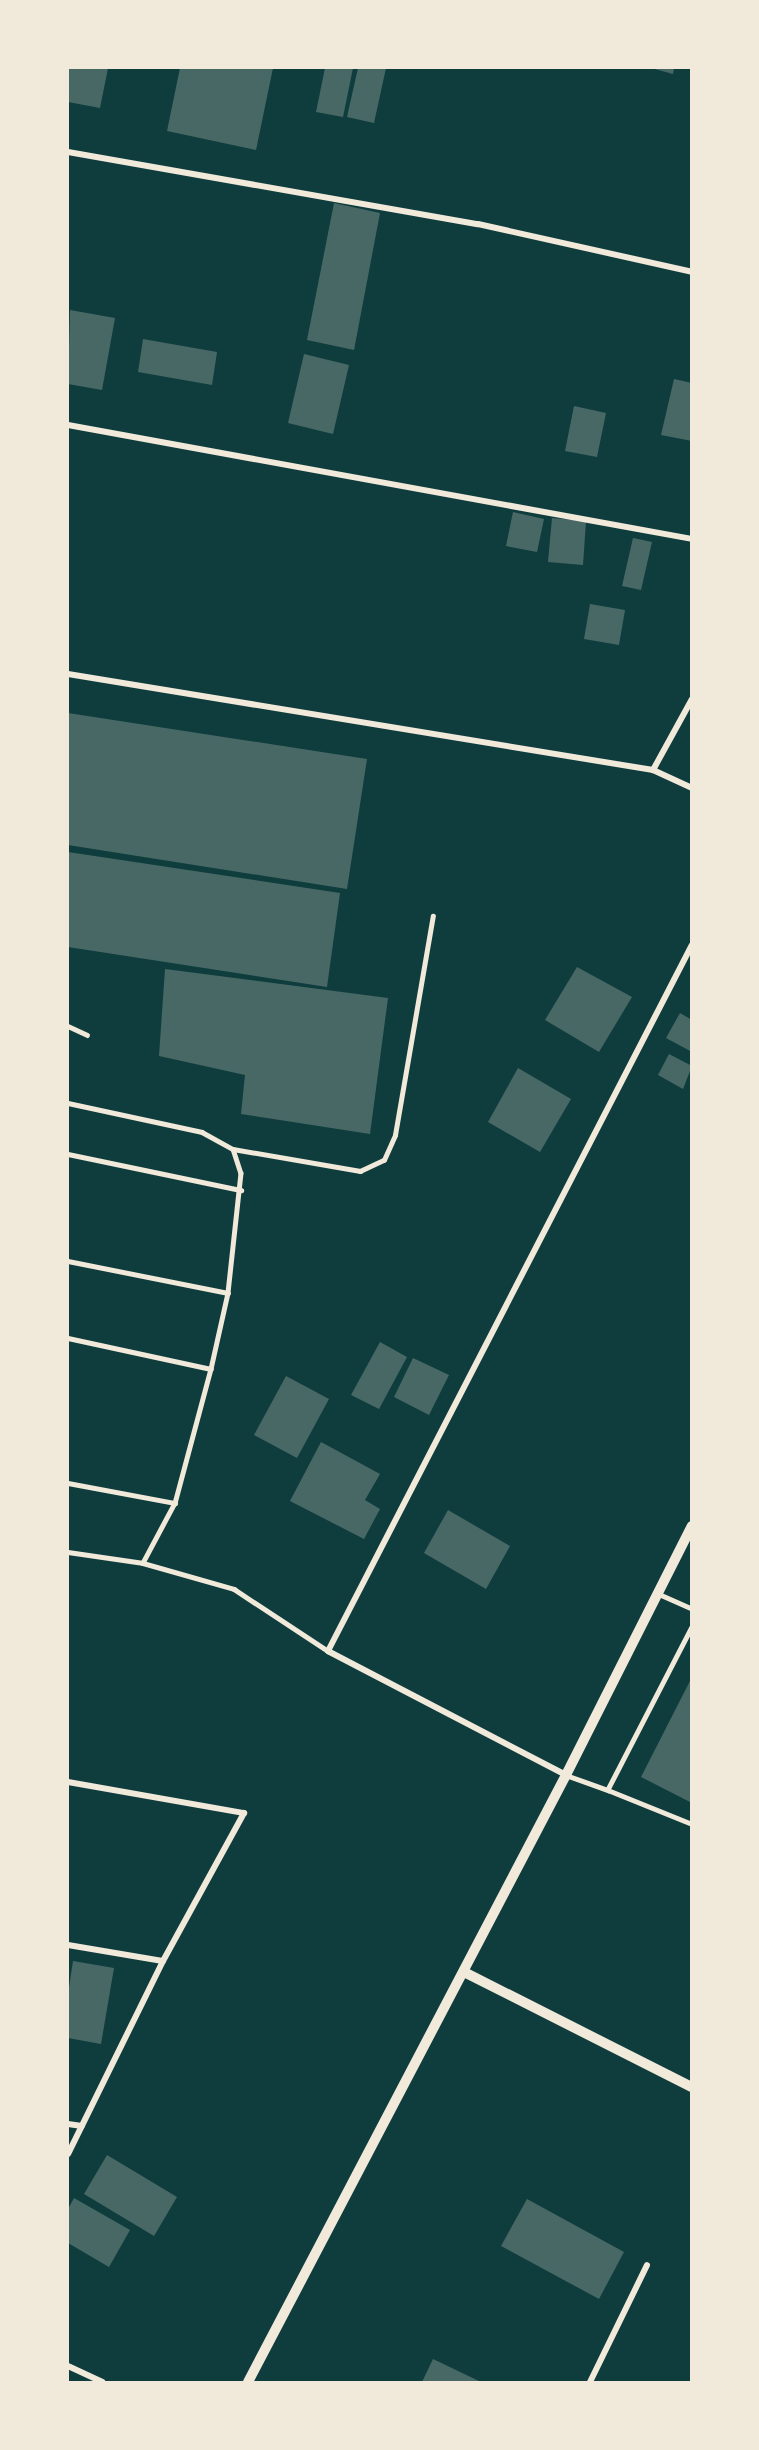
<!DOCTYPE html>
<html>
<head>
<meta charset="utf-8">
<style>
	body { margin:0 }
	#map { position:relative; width:759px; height:2450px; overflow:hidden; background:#0f3d3e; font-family:"Roboto Condensed",sans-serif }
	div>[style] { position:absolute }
	.building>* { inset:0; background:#486865 }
	.service>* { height:4.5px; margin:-2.25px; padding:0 2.25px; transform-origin:2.25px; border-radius:2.25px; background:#f1e9da }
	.minor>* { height:6px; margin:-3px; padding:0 3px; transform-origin:3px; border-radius:3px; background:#f1e9da }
	.tertiary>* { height:10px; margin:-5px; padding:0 5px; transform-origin:5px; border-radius:5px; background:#f1e9da }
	span { translate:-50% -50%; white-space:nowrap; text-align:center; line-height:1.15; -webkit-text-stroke:6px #f1e9da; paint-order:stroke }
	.frame { position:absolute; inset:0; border:69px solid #f1e9da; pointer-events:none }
</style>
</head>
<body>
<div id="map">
	<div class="building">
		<i style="clip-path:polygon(68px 68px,108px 68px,100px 108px,68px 102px)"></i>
		<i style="clip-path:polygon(180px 68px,273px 68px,256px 150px,167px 131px)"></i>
		<i style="clip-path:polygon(325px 68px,353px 68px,343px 117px,316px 112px)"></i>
		<i style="clip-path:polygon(358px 68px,386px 68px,374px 123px,347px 117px)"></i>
		<i style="clip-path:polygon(651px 68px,674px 68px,673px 74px)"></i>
		<i style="clip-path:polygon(334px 203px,380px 213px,354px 350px,307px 340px)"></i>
		<i style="clip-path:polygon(70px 310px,115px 318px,102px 390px,68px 384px)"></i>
		<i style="clip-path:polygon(143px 339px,217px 352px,212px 385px,138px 372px)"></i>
		<i style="clip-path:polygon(304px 354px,349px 365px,333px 434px,288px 423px)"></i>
		<i style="clip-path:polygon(674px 379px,692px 383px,692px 441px,661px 435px)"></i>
		<i style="clip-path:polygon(574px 406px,606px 413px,597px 457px,565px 451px)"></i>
		<i style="clip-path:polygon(513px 512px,544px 519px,537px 552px,506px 546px)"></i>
		<i style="clip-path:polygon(552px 518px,586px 521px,583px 565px,548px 562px)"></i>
		<i style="clip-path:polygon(633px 538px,652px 542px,641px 590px,622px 586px)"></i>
		<i style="clip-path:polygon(590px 604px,625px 610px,619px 645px,584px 639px)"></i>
		<i style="clip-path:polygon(68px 713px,367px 759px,347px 889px,68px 845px)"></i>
		<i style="clip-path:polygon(68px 852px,340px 893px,327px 987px,68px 947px)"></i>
		<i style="clip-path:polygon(577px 967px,632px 997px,599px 1052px,545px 1020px)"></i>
		<i style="clip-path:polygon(165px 969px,388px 998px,370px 1134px,241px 1114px,245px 1075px,159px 1056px)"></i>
		<i style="clip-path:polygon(680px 1013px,692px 1020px,692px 1052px,666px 1038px)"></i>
		<i style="clip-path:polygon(669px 1054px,692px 1066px,683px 1089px,658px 1075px)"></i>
		<i style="clip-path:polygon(518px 1068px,571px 1099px,540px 1152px,488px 1122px)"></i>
		<i style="clip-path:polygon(380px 1342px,407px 1357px,379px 1409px,351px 1395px)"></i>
		<i style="clip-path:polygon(413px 1358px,449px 1375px,429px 1415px,394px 1397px)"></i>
		<i style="clip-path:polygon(286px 1376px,329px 1399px,297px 1458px,254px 1435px)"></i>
		<i style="clip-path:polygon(321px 1442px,380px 1474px,365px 1500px,380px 1509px,364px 1539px,290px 1501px)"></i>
		<i style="clip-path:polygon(448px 1510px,510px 1546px,486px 1589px,424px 1553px)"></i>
		<i style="clip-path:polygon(692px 1677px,692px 1803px,641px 1777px)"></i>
		<i style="clip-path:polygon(73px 1961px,114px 1968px,101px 2044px,68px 2038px,68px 1994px)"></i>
		<i style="clip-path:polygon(107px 2155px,177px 2197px,154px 2236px,84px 2194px)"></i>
		<i style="clip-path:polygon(74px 2198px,130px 2230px,109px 2267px,68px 2243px,68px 2209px)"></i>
		<i style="clip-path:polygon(527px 2199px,624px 2252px,599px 2299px,501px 2246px)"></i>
		<i style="clip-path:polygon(433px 2359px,481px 2382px,422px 2382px)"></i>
	</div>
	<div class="service">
		<i style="left:68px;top:1026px;width:21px;rotate:25deg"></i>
		<i style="left:68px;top:1103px;width:137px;rotate:12.2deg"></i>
		<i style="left:202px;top:1132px;width:35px;rotate:29deg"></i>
		<i style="left:233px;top:1149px;width:25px;rotate:72deg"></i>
		<i style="left:241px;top:1173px;width:121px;rotate:96.2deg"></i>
		<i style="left:228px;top:1293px;width:78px;rotate:102.6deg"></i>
		<i style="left:211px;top:1369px;width:139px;rotate:105deg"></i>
		<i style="left:175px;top:1503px;width:68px;rotate:118.1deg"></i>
		<i style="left:233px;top:1149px;width:129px;rotate:9.8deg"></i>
		<i style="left:360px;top:1171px;width:26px;rotate:-25deg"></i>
		<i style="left:384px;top:1160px;width:27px;rotate:-66deg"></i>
		<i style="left:395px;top:1135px;width:222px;rotate:-80.2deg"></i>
		<i style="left:68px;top:1154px;width:177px;rotate:11.8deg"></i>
		<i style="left:68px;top:1261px;width:163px;rotate:11.3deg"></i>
		<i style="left:68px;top:1338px;width:146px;rotate:12.2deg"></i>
		<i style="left:68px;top:1483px;width:109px;rotate:10.6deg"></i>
		<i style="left:68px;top:1552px;width:76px;rotate:8.3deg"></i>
		<i style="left:143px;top:1563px;width:95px;rotate:15.9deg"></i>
		<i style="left:234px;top:1589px;width:113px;rotate:33.4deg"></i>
		<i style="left:659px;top:1594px;width:36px;rotate:24deg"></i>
		<i style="left:692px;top:1627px;width:183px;rotate:117.3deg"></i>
		<i style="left:608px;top:1790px;width:91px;rotate:22deg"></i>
		<i style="left:566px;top:1775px;width:45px;rotate:19.7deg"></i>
	</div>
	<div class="minor">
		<i style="left:68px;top:152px;width:416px;rotate:10deg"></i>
		<i style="left:478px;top:224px;width:219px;rotate:12.6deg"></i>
		<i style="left:68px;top:425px;width:634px;rotate:10.35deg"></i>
		<i style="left:68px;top:674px;width:593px;rotate:9.32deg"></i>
		<i style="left:653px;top:770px;width:43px;rotate:24.8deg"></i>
		<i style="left:653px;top:770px;width:81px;rotate:-61.2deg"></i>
		<i style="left:566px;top:1775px;width:268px;rotate:-152.5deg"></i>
		<i style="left:328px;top:1651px;width:794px;rotate:-62.73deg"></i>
		<i style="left:68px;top:1782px;width:179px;rotate:10deg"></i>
		<i style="left:244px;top:1813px;width:169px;rotate:118.7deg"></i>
		<i style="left:163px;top:1961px;width:215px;rotate:116.2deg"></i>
		<i style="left:68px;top:1945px;width:96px;rotate:9.6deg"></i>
		<i style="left:68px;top:2124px;width:14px;rotate:8deg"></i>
		<i style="left:68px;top:2366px;width:38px;rotate:25deg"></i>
		<i style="left:590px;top:2382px;width:130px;rotate:-64deg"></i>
	</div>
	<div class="tertiary">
		<i style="left:464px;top:1972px;width:255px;rotate:26.8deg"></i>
		<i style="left:248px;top:2382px;width:685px;rotate:-62.35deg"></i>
		<i style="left:566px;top:1775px;width:279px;rotate:-63.2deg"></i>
	</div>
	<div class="frame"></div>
</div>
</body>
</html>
